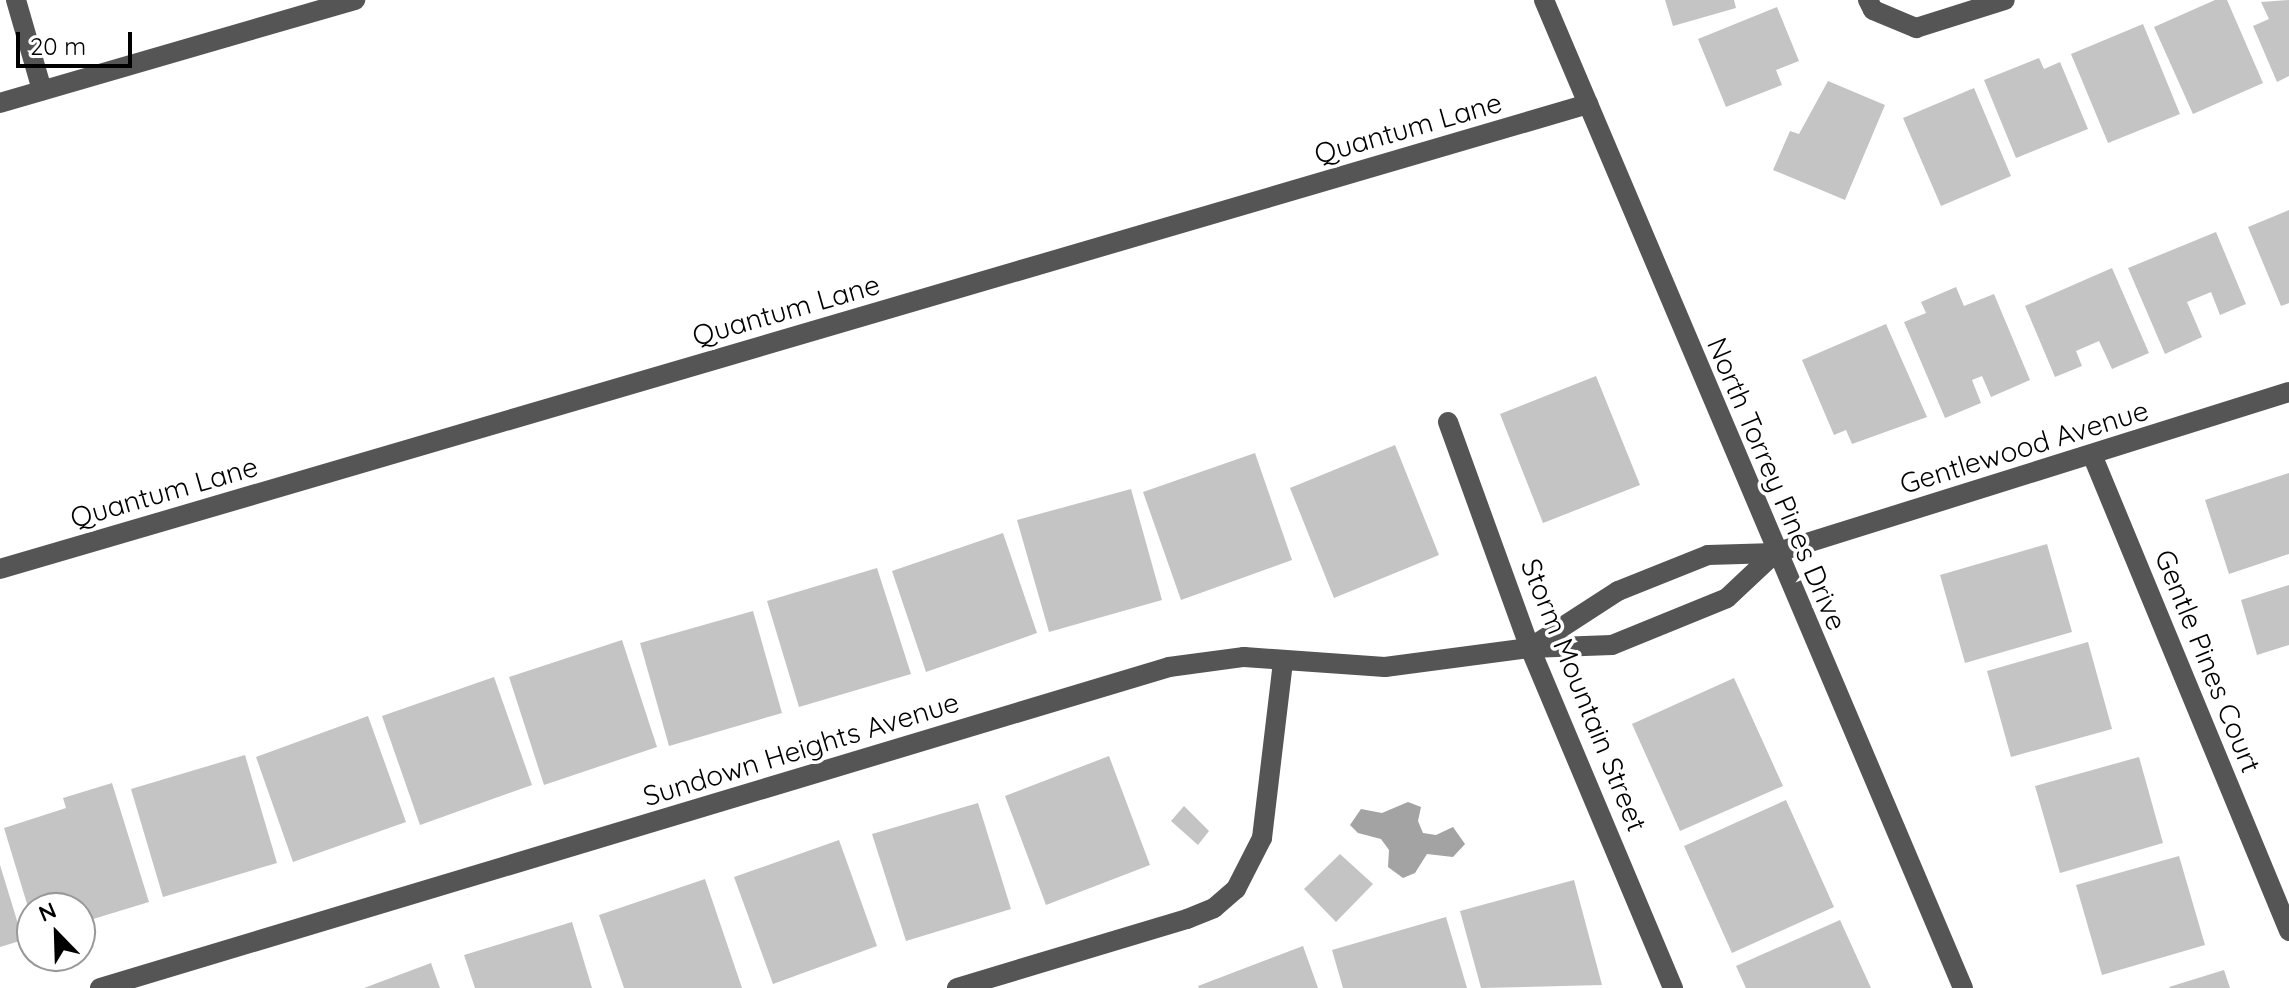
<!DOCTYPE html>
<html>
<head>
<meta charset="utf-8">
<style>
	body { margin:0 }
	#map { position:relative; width:2289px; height:988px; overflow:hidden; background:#fff; font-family:Quicksand,sans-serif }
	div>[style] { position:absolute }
	.water>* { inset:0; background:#a3a3a3 }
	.building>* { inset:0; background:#c4c4c4 }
	.minor>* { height:20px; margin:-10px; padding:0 10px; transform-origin:10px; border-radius:10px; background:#555 }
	span { translate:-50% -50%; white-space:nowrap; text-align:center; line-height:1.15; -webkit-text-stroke:7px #fff; paint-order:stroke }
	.street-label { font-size:28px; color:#000 }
	.north { position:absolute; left:16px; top:892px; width:80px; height:80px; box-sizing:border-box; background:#fff; border:2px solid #999; border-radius:50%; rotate:337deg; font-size:22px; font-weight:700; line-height:32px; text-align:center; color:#000 }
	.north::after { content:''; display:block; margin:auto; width:28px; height:36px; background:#000; clip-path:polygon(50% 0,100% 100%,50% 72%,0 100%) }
	.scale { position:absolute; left:16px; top:32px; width:116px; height:36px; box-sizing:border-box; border:4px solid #000; border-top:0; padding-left:10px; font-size:24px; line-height:28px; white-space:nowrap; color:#000; -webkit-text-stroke:6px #fff; paint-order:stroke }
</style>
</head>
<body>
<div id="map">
	<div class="water">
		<i style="clip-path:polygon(1408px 802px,1421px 807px,1418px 821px,1423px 833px,1436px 835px,1453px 827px,1465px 844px,1453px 857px,1427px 854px,1415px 873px,1403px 878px,1388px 867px,1389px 850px,1381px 839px,1358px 833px,1350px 825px,1361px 809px,1382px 813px)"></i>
	</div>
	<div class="building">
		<i style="clip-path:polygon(1665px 0,1734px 0,1736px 8px,1673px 26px)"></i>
		<i style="clip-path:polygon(2215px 0,2227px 0,2263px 83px,2193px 114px,2154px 27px)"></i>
		<i style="clip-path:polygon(2289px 0,2289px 76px,2277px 82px,2253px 26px,2269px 19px,2261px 2px)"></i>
		<i style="clip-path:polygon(1777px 7px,1799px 61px,1776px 70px,1782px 85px,1726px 107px,1698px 39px)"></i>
		<i style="clip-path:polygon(2143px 24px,2180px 114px,2108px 143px,2071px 54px)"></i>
		<i style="clip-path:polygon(2039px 58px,2044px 69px,2060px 62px,2088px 129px,2016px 158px,1984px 80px)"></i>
		<i style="clip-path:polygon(1828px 81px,1885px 105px,1845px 200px,1773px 170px,1790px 131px,1799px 134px)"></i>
		<i style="clip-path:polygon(1974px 88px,2011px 176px,1941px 206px,1903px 118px)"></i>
		<i style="clip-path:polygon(2289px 210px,2289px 303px,2281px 306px,2248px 227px)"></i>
		<i style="clip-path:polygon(2216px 232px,2246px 304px,2220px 315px,2211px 292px,2187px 302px,2202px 337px,2165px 354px,2128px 268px)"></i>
		<i style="clip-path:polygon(2112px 268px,2149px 353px,2112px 369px,2099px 341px,2076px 351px,2082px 366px,2055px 377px,2025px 306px)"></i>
		<i style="clip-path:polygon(1956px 287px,1964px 306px,1994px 294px,2030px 380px,1991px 397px,1982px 376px,1972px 380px,1981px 403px,1945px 418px,1904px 322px,1926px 313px,1921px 302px)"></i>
		<i style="clip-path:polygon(1886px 324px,1927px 417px,1852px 444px,1846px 430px,1834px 435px,1802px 360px)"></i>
		<i style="clip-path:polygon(1596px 376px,1640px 485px,1543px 523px,1500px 414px)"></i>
		<i style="clip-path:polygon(1395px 445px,1439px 555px,1334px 598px,1290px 488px)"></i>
		<i style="clip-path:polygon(1255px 453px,1292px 560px,1181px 600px,1143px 492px)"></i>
		<i style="clip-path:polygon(2289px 473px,2289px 554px,2229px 574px,2205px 500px)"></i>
		<i style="clip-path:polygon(1131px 489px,1162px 600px,1049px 632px,1017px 520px)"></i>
		<i style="clip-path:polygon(1003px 533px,1037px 633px,926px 672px,892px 571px)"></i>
		<i style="clip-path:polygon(2047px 544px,2072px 632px,1965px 663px,1940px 575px)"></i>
		<i style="clip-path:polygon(877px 568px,911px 674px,799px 707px,767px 601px)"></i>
		<i style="clip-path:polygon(2289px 585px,2289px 645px,2257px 655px,2241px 600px)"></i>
		<i style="clip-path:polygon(753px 611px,782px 713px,669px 746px,640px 643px)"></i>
		<i style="clip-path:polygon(622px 640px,657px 747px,544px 785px,509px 677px)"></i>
		<i style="clip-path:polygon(2088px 642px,2112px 729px,2011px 757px,1987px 671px)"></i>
		<i style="clip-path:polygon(494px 677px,532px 785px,420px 825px,382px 716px)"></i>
		<i style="clip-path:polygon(1734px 678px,1783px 786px,1680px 831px,1632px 724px)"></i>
		<i style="clip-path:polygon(368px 716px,406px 822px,293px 862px,256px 757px)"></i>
		<i style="clip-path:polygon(245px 755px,277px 863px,163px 897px,131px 789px)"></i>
		<i style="clip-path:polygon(1109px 756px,1150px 865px,1046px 905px,1005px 796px)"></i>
		<i style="clip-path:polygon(2139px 757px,2163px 843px,2060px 873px,2035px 786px)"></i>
		<i style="clip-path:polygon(112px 783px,149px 902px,80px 923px,80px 908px,32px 908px,31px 917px,4px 828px,66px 808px,63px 798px)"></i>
		<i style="clip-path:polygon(1786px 800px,1834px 907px,1732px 953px,1684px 846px)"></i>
		<i style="clip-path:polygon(978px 803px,1011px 909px,906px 941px,872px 834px)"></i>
		<i style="clip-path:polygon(1184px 806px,1209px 831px,1198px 845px,1171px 821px)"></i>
		<i style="clip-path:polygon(839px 840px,877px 946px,773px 984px,734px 877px)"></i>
		<i style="clip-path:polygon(1340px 854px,1373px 884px,1336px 922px,1304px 889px)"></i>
		<i style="clip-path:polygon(2179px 856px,2205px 945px,2102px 975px,2076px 885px)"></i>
		<i style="clip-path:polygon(0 865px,23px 940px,0 947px)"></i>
		<i style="clip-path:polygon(705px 879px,742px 988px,624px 988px,599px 915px)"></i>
		<i style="clip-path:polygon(1574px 880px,1602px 985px,1481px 988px,1460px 911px)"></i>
		<i style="clip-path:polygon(1446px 917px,1467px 988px,1343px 988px,1332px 950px)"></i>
		<i style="clip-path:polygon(1840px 920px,1871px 988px,1746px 988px,1736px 966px)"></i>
		<i style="clip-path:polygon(572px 922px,592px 988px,475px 988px,464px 955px)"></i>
		<i style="clip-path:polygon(1303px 946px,1318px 988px,1199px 988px,1198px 986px)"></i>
		<i style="clip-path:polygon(431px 963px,440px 988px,364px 988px)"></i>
		<i style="clip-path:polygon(2224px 970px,2230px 988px,2170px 988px,2169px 987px)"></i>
	</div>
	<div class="minor">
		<i style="left:16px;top:0;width:94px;rotate:73.9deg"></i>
		<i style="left:1544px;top:0;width:1073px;rotate:67.02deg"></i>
		<i style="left:1868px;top:0;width:11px;rotate:63deg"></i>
		<i style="left:1873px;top:10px;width:47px;rotate:22.7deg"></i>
		<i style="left:1916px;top:28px;width:93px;rotate:-17.5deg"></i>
		<i style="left:0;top:103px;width:370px;rotate:-16.2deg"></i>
		<i style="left:1448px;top:422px;width:240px;rotate:70.1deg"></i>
		<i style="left:1530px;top:648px;width:369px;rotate:67.2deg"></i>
		<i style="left:2093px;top:457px;width:513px;rotate:67.53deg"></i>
		<i style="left:0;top:569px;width:1655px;rotate:-16.32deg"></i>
		<i style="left:1530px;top:648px;width:105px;rotate:-32.9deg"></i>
		<i style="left:1618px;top:591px;width:97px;rotate:-21.8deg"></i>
		<i style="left:1708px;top:555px;width:67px;rotate:-1.7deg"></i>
		<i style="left:1775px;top:553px;width:539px;rotate:-17.39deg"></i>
		<i style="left:100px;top:988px;width:1116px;rotate:-16.71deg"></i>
		<i style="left:1169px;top:667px;width:76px;rotate:-7.6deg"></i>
		<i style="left:1244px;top:657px;width:141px;rotate:4.1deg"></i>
		<i style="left:1385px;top:667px;width:146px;rotate:-7.5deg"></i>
		<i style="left:1530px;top:648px;width:82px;rotate:-2.1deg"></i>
		<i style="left:1612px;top:645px;width:124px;rotate:-22.2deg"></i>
		<i style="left:1727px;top:598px;width:66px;rotate:-43.2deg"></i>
		<i style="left:957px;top:988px;width:240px;rotate:-16.7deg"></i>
		<i style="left:1187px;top:919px;width:29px;rotate:-22deg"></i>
		<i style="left:1214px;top:908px;width:29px;rotate:-41deg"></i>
		<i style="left:1236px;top:889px;width:57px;rotate:-63deg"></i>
		<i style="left:1262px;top:838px;width:177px;rotate:-83.2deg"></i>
	</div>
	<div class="street-label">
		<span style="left:1408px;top:128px;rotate:-16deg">Quantum Lane</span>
		<span style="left:786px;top:310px;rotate:-16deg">Quantum Lane</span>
		<span style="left:2024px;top:447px;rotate:-17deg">Gentlewood Avenue</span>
		<span style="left:1777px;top:484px;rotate:67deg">North Torrey Pines Drive</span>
		<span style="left:164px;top:492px;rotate:-16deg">Quantum Lane</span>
		<span style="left:2208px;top:661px;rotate:68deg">Gentle Pines Court</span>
		<span style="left:1584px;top:695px;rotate:68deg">Storm Mountain Street</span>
		<span style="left:801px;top:749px;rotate:-17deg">Sundown Heights Avenue</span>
	</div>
	<div class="north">N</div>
	<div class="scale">20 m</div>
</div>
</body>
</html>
